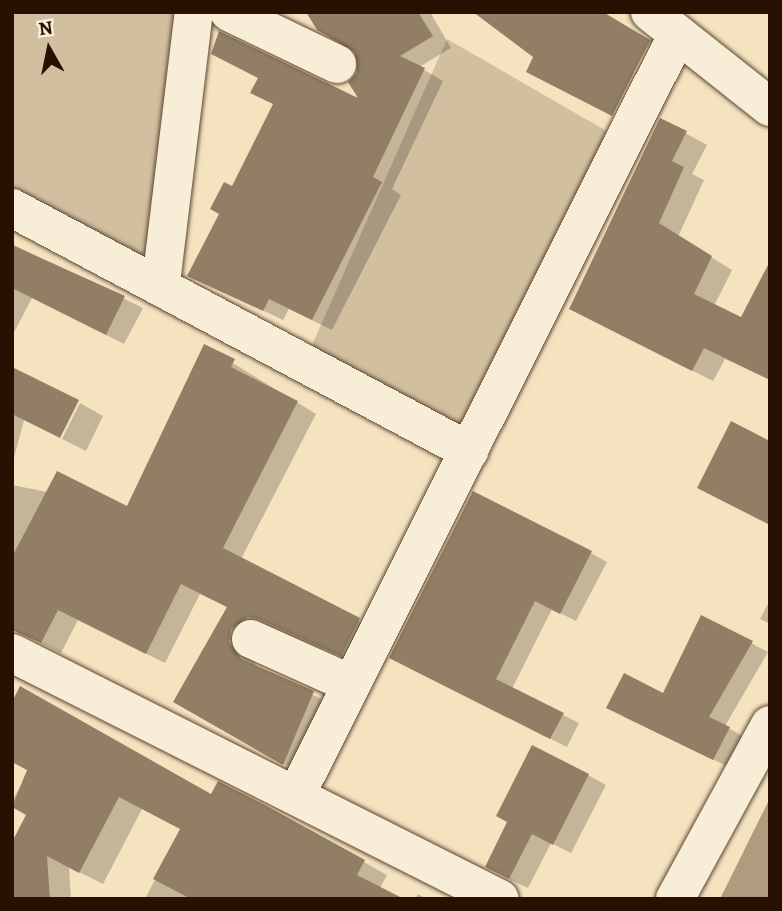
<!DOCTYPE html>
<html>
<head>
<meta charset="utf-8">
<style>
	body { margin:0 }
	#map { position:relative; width:782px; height:911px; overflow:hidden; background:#f5e3c0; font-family:Alegreya,serif }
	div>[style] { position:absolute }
	.green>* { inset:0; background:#d2bfa0 }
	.water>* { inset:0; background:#af9c7f }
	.shadow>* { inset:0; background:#0003 }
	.building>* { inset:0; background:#927e64 }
	.roads { filter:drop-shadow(0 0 2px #5a4631) drop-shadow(0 0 2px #5a4631) }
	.minor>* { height:38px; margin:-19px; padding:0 19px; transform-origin:19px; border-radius:19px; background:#f8edd6 }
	span { translate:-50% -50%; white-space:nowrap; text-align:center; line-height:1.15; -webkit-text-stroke:7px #f8edd6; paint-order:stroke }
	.frame { position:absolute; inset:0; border:14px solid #271101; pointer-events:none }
	.north { position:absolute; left:14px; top:14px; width:70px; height:70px; -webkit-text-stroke:5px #f8edd6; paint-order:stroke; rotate:351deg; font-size:19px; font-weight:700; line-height:28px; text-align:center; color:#271101 }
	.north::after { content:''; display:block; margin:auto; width:24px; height:32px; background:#271101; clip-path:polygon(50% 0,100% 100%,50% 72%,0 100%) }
</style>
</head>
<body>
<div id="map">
	<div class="green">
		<i style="clip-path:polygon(12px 12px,181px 12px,152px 247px,139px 257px,12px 192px)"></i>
		<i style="clip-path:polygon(447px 39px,624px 141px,469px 451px,305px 361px)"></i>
	</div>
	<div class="water">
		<i style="clip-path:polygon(770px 798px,770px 899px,720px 899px)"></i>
	</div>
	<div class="shadow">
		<i style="clip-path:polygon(308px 12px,430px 12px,451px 48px,419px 67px,443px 81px,392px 189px,401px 195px,332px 330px,289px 309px,283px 320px,190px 276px,275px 105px,260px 78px,213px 53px,220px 34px,362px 102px,350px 82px,361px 62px)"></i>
		<i style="clip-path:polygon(633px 30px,652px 41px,606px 111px,535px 57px)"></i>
		<i style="clip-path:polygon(661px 120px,707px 145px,692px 174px,704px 180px,678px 237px,732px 270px,714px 306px,742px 319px,770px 264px,770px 380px,725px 359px,713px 381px,592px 320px)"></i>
		<i style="clip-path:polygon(12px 244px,143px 308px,124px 344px,32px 298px,12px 336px)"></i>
		<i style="clip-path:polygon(205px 346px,316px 414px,241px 559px,378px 631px,361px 665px,268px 627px,248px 654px,258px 668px,332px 704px,302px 774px,175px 701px,229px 608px,200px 594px,165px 663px,78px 620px,61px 653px,12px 629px,12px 485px,128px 508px)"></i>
		<i style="clip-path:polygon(12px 369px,59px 437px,24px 420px,12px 465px)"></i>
		<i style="clip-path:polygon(80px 403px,103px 416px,86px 451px,62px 439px)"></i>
		<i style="clip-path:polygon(591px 553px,607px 562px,576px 621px,552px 609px,512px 689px,579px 723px,567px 747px,407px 667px)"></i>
		<i style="clip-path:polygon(770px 600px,770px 624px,760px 619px)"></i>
		<i style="clip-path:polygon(702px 617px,768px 652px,725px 726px,744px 737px,729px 767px,624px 717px,664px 695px)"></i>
		<i style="clip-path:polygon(60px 716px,212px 796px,364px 862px,387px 875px,380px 888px,400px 899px,145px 899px,181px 829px,142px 809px,103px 884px,69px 867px,71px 899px,12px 899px,29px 814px,12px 801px)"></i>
		<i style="clip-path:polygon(588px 775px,606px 785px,571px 853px,551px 843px,528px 888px,505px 877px,509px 822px)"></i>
		<i style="clip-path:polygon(418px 894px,427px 899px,415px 899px)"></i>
	</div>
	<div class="building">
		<i style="clip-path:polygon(306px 12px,418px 12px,433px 36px,400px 56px,425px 68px,373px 177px,382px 182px,312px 320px,269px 299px,263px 311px,187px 276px,219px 214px,210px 209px,224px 182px,232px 186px,273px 104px,250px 93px,258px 78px,211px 54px,219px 31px,358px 98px,348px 82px,357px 73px,355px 52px,317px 30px)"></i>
		<i style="clip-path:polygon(473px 12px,603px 12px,650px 40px,612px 116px,526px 72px,533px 57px)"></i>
		<i style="clip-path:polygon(660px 118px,687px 131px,672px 161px,684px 167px,659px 223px,712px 256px,694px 294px,741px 317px,770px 261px,770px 380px,704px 348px,692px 371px,569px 309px)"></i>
		<i style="clip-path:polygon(12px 245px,125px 296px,106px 335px,12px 288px)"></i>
		<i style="clip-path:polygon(204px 344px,235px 359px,231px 367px,298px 401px,223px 548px,360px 618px,341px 656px,259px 619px,248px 617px,231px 629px,229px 642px,241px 659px,314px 691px,283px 765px,173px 702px,227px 607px,181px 584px,146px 654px,58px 610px,41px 643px,12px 630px,12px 557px,57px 471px,127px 506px)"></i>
		<i style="clip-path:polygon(12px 367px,79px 400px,60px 438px,12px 414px)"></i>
		<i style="clip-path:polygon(731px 421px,770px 441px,770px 525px,697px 488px)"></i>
		<i style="clip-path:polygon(473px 491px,592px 551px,560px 614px,535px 601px,496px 679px,564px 713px,550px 739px,389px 658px)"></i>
		<i style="clip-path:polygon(701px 615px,753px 641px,709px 717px,730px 727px,713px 760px,606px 708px,624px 673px,663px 693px)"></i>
		<i style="clip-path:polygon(20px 686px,211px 794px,218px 781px,263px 804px,365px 860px,357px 875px,404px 899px,191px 899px,153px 879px,180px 829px,119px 797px,79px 873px,47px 856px,50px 899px,12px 899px,12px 842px,26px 815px,12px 807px,27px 770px,12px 762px,12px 702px)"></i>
		<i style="clip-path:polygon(532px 745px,589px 774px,553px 845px,532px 834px,509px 879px,485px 867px,507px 822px,496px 816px)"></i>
	</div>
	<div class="roads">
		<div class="minor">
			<i style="left:229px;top:12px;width:120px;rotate:25.7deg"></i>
			<i style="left:650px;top:12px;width:153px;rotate:38.4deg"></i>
			<i style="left:12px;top:208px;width:518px;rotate:28deg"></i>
			<i style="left:161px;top:283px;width:273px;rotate:-83.1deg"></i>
			<i style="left:251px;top:639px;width:110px;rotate:24.2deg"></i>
			<i style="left:12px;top:653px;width:546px;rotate:26.75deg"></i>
			<i style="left:297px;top:793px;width:848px;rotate:-63.37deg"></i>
			<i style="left:675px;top:899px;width:198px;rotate:-61.4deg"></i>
		</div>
	</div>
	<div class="frame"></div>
	<div class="north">N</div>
</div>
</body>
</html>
